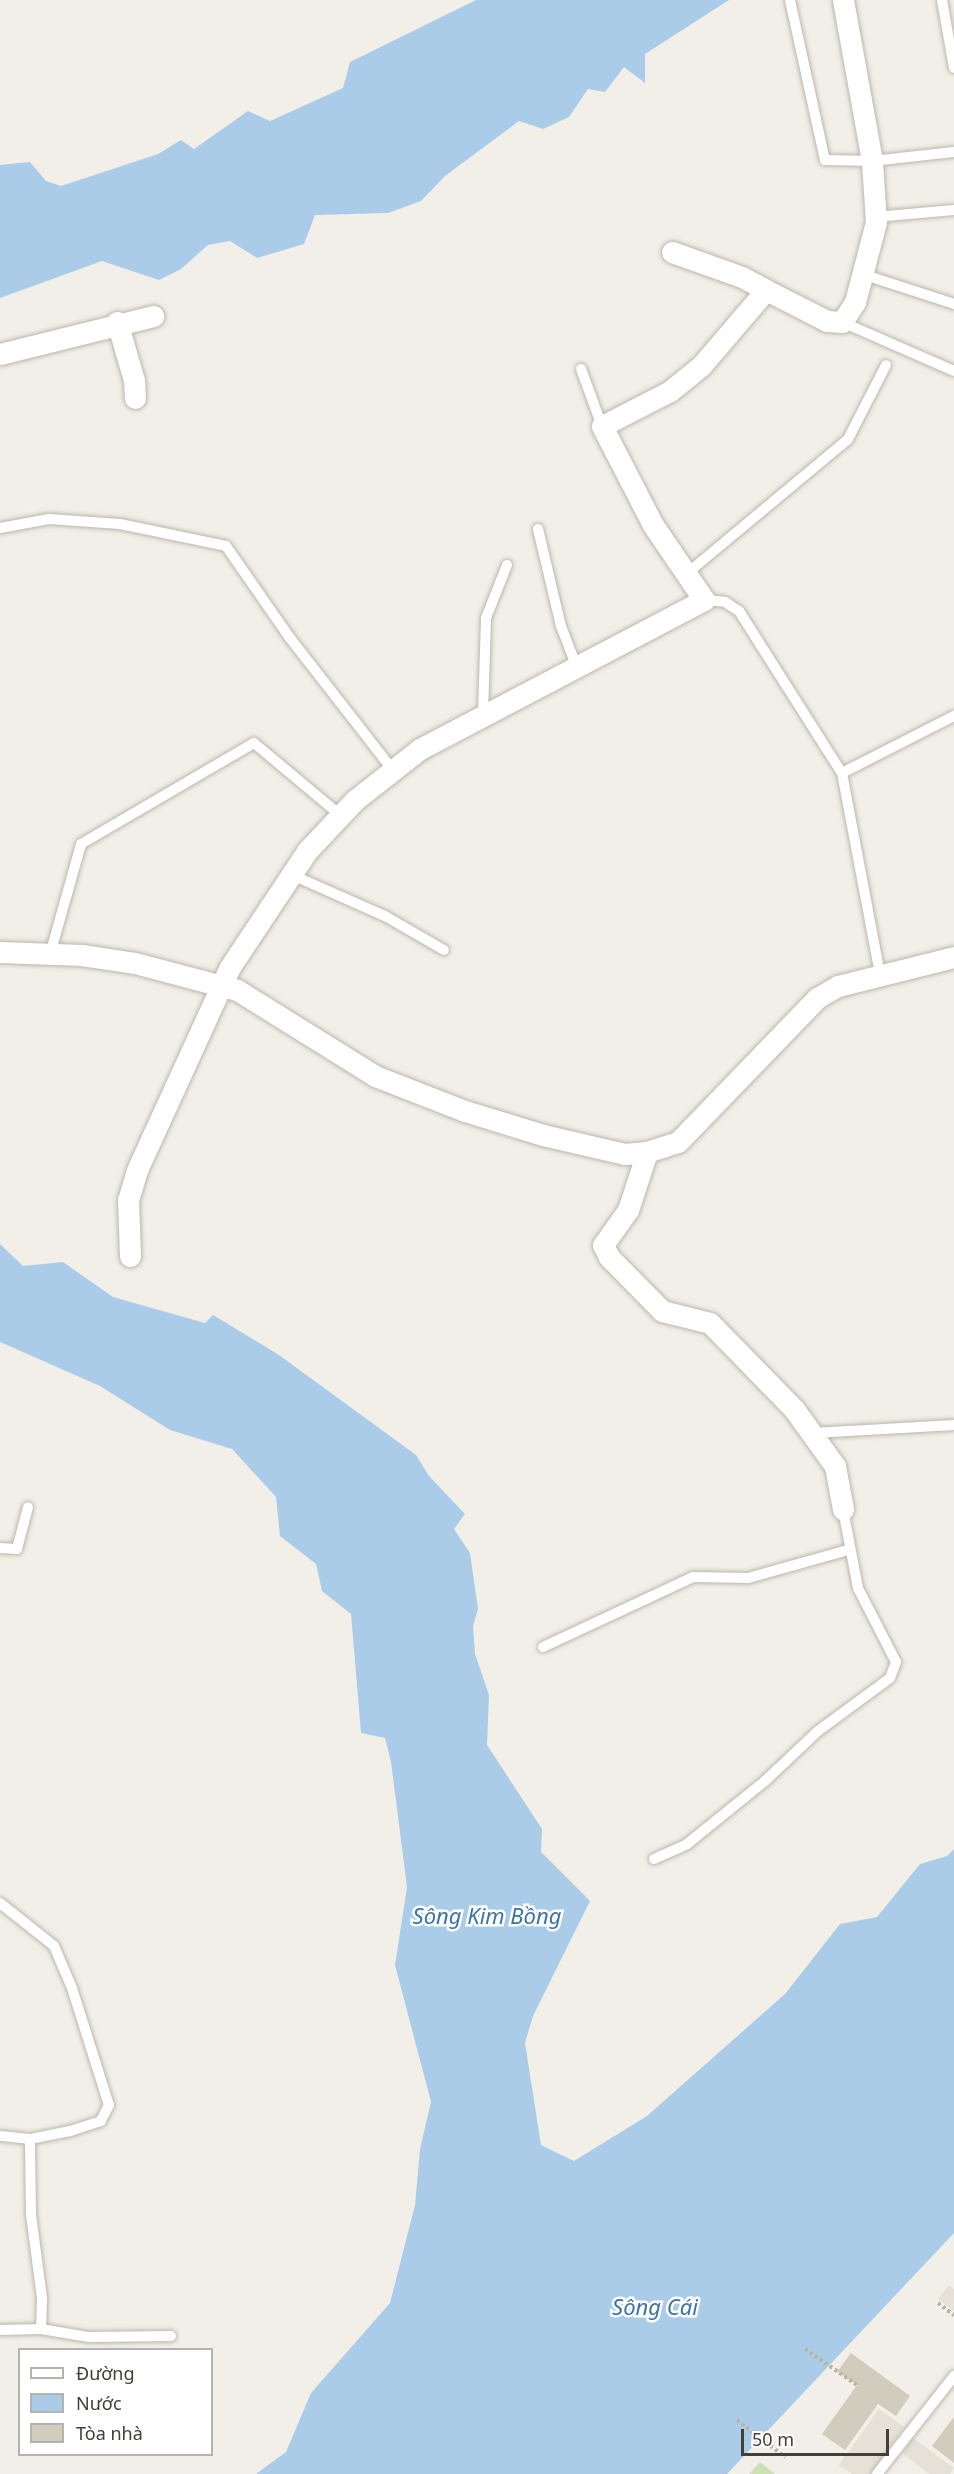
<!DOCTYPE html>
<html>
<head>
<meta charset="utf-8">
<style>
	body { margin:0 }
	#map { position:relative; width:954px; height:2474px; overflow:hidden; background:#f2efe8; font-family:"Noto Sans",sans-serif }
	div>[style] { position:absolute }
	.residential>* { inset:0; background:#e5e1d7 }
	.green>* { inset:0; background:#cce1b6 }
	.water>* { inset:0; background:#abcce8 }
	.building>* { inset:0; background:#d2ccbf }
	.path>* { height:4px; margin-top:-2px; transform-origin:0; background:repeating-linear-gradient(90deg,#bcb39f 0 3px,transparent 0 6px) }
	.roads { filter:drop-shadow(0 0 2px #bcb7ac) drop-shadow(0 0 2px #bcb7ac) }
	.lane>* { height:10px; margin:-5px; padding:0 5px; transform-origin:5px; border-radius:5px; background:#fff }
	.street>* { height:21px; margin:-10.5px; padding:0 10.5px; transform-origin:10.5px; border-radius:10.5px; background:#fff }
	span { translate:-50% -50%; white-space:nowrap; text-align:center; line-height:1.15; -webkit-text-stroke:5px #fff; paint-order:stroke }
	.water-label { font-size:22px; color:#3d74a4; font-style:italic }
	.legend { position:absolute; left:18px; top:2348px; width:195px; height:108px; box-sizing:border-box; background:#fff; border:2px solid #b4b3af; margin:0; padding:8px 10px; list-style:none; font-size:18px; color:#444038 }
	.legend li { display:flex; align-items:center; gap:12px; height:30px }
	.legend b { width:30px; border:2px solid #b4b3af }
	.scale { position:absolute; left:741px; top:2429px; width:148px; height:27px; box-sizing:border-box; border:3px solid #444038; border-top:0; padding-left:8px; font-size:18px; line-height:21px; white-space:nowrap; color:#444038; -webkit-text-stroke:4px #fff; paint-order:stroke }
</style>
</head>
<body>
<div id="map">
	<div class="residential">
		<i style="clip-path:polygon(949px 2285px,954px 2289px,954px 2311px,938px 2299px)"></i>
		<i style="clip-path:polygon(879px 2409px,904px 2427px,871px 2474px,852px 2474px,839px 2465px)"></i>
		<i style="clip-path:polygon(913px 2438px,954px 2468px,950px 2474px,929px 2474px,902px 2453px)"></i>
	</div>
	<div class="green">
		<i style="clip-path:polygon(760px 2462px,775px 2474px,749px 2474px)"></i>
	</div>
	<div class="water">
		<i style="clip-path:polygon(476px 0,729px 0,645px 54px,645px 83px,624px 67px,605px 92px,588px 89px,569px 117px,543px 129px,519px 121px,445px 176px,421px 201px,388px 213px,315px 215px,304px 244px,257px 258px,230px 241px,208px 245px,181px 269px,159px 280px,102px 261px,0 298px,0 165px,30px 162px,46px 181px,61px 186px,158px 154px,181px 140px,194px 149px,248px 111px,270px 121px,343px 88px,350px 62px)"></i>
		<i style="clip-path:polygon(0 1244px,23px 1266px,63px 1262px,113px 1297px,205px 1323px,213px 1315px,279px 1355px,416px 1455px,429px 1476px,465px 1514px,454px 1529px,470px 1553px,478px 1609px,473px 1626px,475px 1654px,489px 1695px,487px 1745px,542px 1829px,541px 1852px,590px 1901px,533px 2016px,525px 2043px,541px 2145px,574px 2161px,647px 2116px,785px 1994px,840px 1924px,877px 1917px,920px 1864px,947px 1856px,954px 1849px,954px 2233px,727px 2474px,256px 2474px,286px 2452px,311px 2393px,390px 2303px,415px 2205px,420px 2149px,431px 2102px,395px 1965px,407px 1887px,391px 1762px,385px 1738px,361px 1733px,351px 1614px,322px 1591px,316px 1564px,280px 1536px,276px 1497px,232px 1449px,170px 1430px,100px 1386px,0 1342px)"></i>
	</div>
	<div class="building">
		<i style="clip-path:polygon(851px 2353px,910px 2396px,896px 2416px,878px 2404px,845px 2450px,822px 2434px,857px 2385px,837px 2372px)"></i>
		<i style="clip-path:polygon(954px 2417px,954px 2463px,932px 2446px)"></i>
	</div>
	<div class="path">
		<i style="left:938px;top:2303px;width:20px;rotate:37deg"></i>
		<i style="left:805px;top:2349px;width:63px;rotate:34.7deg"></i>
		<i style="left:737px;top:2420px;width:61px;rotate:37.6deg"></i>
	</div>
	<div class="roads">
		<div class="lane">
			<i style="left:790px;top:0;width:164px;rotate:77.7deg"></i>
			<i style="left:825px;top:160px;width:47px;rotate:1.2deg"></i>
			<i style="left:872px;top:161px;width:82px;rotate:-6.3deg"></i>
			<i style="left:942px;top:0;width:69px;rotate:80deg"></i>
			<i style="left:875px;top:217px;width:79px;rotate:-5.1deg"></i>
			<i style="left:865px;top:275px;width:94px;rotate:18deg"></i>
			<i style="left:842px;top:322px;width:122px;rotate:23.6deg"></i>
			<i style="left:581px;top:369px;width:61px;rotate:69.8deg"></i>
			<i style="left:0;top:528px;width:50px;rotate:-10.4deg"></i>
			<i style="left:49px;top:519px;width:71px;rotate:4deg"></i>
			<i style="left:120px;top:524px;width:108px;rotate:11.7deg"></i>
			<i style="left:226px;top:546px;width:112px;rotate:55.2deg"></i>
			<i style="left:290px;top:638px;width:166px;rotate:52.1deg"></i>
			<i style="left:538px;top:529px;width:100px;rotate:76.7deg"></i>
			<i style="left:561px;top:626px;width:42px;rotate:69deg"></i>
			<i style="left:685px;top:575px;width:212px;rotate:-39.8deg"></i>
			<i style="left:848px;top:439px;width:83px;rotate:-62.8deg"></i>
			<i style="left:704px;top:600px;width:21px;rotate:5deg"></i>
			<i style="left:725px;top:602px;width:17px;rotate:33deg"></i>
			<i style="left:739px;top:611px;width:192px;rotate:57.6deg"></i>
			<i style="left:842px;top:773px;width:206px;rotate:79.3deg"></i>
			<i style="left:483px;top:714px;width:96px;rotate:-88.2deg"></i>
			<i style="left:486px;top:618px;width:57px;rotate:-68.4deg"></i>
			<i style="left:842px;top:773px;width:126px;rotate:-27deg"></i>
			<i style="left:290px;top:874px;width:104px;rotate:23.9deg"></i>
			<i style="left:385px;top:916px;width:68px;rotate:30deg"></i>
			<i style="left:51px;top:951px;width:111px;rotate:-74.3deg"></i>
			<i style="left:81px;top:844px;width:200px;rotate:-30.3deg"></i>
			<i style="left:254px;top:743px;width:112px;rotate:39.9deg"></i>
			<i style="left:814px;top:1433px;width:140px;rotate:-3.3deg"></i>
			<i style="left:0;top:1548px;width:17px;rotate:3deg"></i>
			<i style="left:17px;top:1549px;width:43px;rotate:-75.3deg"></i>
			<i style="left:543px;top:1647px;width:166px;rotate:-25deg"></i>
			<i style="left:693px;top:1577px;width:55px;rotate:1deg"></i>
			<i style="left:748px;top:1578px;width:104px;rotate:-15.6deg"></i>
			<i style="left:654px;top:1859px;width:36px;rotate:-24deg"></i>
			<i style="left:687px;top:1844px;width:100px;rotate:-38.9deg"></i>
			<i style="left:765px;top:1781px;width:73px;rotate:-43.3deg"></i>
			<i style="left:818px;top:1731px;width:89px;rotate:-36.4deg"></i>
			<i style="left:890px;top:1678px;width:17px;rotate:-69deg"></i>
			<i style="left:896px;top:1662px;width:83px;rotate:-117.2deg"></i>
			<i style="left:858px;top:1588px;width:80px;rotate:-100.8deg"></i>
			<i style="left:0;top:1903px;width:69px;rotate:38.5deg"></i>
			<i style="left:54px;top:1946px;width:46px;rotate:66.8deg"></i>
			<i style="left:72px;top:1988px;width:123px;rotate:72.5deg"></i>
			<i style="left:109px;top:2105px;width:18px;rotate:117deg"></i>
			<i style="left:101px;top:2121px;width:33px;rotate:162deg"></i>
			<i style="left:70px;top:2131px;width:41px;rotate:168.7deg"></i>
			<i style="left:30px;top:2139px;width:30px;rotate:-174deg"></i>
			<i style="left:41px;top:2329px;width:49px;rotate:9.5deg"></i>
			<i style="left:89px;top:2337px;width:82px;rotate:-0.7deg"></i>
			<i style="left:0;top:2330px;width:41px;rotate:-1.4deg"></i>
			<i style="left:41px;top:2329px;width:31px;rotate:-88deg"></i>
			<i style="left:42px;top:2298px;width:84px;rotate:-97.5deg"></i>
			<i style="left:31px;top:2215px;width:76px;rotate:-90.8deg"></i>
			<i style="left:877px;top:2474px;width:125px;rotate:-51.8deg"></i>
		</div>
		<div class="street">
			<i style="left:672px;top:252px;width:74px;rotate:19.7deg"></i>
			<i style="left:742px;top:277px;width:27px;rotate:28deg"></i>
			<i style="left:117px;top:322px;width:60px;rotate:73.7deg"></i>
			<i style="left:134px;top:380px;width:18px;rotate:87deg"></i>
			<i style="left:0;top:354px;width:158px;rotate:-13.9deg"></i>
			<i style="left:0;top:952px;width:82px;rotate:2.1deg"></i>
			<i style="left:82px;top:955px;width:54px;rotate:8.6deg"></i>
			<i style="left:135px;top:963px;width:106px;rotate:14.8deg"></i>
			<i style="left:237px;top:990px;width:163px;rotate:31.9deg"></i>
			<i style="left:375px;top:1076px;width:97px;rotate:21.3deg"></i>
			<i style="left:465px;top:1111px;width:82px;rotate:17.1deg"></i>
			<i style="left:543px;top:1135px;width:84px;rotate:13deg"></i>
			<i style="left:625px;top:1154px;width:22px;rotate:-5deg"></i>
			<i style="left:647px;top:1152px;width:33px;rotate:-18deg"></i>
			<i style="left:678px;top:1142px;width:200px;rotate:-46deg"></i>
			<i style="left:817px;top:998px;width:24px;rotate:-30deg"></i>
			<i style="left:838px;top:986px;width:120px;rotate:-14deg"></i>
			<i style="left:647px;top:1152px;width:61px;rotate:108.1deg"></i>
			<i style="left:628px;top:1210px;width:43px;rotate:125.5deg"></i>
			<i style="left:603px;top:1245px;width:13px;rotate:63deg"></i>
			<i style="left:609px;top:1257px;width:76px;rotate:45.5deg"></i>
			<i style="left:662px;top:1311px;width:49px;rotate:14deg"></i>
			<i style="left:710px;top:1323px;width:120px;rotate:45.7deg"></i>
			<i style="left:794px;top:1409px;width:70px;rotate:54.3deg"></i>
			<i style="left:835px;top:1466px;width:44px;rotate:79.5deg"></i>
			<i style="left:130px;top:1256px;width:56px;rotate:-92deg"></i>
			<i style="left:128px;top:1200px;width:31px;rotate:-73deg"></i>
			<i style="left:137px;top:1170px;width:223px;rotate:-65.4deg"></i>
			<i style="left:230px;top:967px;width:139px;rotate:-56.4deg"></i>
			<i style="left:307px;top:851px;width:70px;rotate:-46.7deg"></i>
			<i style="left:355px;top:800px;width:83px;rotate:-38.1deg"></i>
			<i style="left:420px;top:749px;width:321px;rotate:-27.7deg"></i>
			<i style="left:704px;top:600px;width:91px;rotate:-124.2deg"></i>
			<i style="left:653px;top:525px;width:111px;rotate:-117.3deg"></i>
			<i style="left:602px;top:426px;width:76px;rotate:-27.2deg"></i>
			<i style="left:670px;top:391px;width:40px;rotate:-39deg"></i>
			<i style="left:701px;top:366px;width:100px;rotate:-49.5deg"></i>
			<i style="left:766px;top:290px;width:68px;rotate:26.9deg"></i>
			<i style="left:827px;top:321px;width:15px;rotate:4deg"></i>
			<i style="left:842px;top:322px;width:24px;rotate:-57deg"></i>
			<i style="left:855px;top:302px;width:83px;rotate:-75.3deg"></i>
			<i style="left:876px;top:222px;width:61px;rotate:-93.8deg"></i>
			<i style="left:872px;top:161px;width:164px;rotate:-100.2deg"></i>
		</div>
	</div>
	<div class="water-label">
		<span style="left:487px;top:1916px">Sông Kim Bồng</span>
		<span style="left:655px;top:2307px">Sông Cái</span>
	</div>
	<ul class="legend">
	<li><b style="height:8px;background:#fff"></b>Đường</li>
	<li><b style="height:16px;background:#abcce8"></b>Nước</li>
	<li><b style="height:16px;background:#d2ccbf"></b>Tòa nhà</li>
	</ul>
	<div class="scale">50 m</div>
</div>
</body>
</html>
